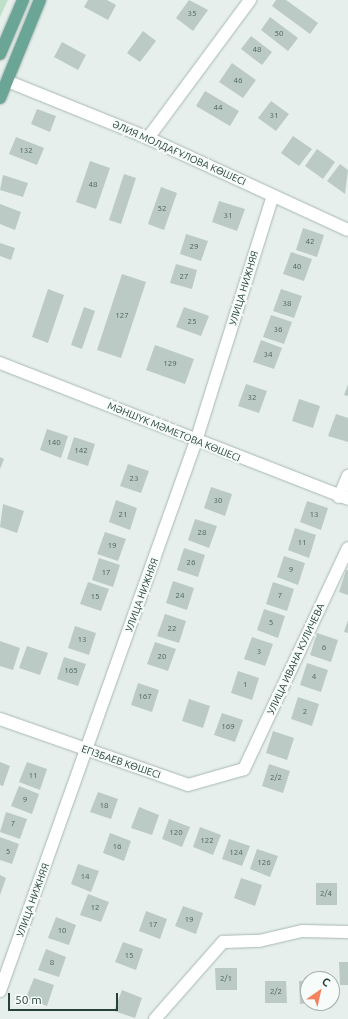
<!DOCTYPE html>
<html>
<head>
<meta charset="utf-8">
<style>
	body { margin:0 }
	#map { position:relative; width:348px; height:1019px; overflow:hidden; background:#e6efeb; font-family:Ubuntu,sans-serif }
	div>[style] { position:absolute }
	.green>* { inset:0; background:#bfe0c8 }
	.building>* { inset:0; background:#bbcac4 }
	.roads { filter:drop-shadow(0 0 1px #a8b8b2) drop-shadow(0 0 1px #a8b8b2) }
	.minor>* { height:12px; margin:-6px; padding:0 6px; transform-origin:6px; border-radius:6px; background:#fff }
	.major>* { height:12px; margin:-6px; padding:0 6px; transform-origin:6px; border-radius:6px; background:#6aa596 }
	span { translate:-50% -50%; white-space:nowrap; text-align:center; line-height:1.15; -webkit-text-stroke:4px #f7fbf9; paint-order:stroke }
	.number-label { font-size:8px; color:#4a645c }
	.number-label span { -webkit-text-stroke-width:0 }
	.street-label { font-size:10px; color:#24423a }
	.north { position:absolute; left:300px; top:971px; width:40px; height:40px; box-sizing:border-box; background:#f7fbf9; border:1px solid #a3b1ad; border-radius:50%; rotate:34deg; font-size:11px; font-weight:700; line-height:16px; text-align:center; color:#24423a }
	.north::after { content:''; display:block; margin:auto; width:14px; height:18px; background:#f4845f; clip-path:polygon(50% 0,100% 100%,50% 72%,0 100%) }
	.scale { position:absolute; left:8px; top:993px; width:110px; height:18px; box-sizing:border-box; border:2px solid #24423a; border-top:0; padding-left:5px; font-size:12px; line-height:14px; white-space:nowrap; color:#24423a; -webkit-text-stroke:3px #f7fbf9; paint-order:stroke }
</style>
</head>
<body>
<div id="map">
	<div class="green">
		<i style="clip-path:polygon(0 0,8px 0,0 17px)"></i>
	</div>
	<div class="building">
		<i style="clip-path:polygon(88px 0,107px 0,116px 5px,108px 20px,84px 7px)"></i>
		<i style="clip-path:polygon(189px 0,208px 10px,193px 31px,176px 18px)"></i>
		<i style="clip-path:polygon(276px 0,286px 0,318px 23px,310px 34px,272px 6px)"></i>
		<i style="clip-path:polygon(270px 17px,298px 38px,288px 51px,261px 30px)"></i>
		<i style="clip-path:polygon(143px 31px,156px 41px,140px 62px,127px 53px)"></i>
		<i style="clip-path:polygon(251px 36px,272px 52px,262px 65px,241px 49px)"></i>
		<i style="clip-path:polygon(62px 42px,86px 55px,78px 70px,54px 57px)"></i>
		<i style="clip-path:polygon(232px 63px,256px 80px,243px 98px,219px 82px)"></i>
		<i style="clip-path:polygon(205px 91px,239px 111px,230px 126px,196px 106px)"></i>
		<i style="clip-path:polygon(271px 101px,289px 114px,276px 131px,258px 118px)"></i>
		<i style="clip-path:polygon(37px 109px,56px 116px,50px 132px,31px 124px)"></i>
		<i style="clip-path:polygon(293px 136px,312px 149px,299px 166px,281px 153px)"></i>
		<i style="clip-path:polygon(16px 137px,44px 148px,37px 165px,9px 154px)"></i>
		<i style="clip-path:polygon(317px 149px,335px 162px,323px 179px,305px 166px)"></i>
		<i style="clip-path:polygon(90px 161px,110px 168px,96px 209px,76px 202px)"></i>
		<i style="clip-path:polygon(340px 164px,348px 170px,345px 194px,327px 181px)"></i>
		<i style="clip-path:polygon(124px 174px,136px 178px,121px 224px,109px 220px)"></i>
		<i style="clip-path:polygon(3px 175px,28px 183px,23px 197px,0 190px)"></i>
		<i style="clip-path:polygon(161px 187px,177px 193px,164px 230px,148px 224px)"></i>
		<i style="clip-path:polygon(219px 201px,245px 209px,237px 231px,212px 222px)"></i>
		<i style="clip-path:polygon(0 204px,21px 212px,15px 230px,0 224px)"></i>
		<i style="clip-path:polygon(303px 228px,324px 235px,317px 257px,296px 250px)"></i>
		<i style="clip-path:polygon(186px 234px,208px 241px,201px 261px,180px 254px)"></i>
		<i style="clip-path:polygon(0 243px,15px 248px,11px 260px,0 256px)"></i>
		<i style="clip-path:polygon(291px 252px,312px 259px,304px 281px,283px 274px)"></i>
		<i style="clip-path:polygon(176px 264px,197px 270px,192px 289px,170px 283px)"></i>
		<i style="clip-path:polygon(122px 274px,146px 282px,121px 358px,97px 350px)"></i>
		<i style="clip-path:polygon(48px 289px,64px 295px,48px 343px,32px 337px)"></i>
		<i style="clip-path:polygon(281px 289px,302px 296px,294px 318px,273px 311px)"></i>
		<i style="clip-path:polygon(84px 307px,95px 311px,82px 349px,71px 345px)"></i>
		<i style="clip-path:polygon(184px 307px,209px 316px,201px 336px,176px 327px)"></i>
		<i style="clip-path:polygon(271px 315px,292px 322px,284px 344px,263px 337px)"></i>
		<i style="clip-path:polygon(261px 340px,282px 348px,274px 369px,253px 362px)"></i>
		<i style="clip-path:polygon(155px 345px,194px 359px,185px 384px,146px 370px)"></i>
		<i style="clip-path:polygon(246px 384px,267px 391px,259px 413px,238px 406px)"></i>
		<i style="clip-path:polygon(348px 384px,348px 396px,344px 395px)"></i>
		<i style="clip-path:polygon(299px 399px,320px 406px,313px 428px,292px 421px)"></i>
		<i style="clip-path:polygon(336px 414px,348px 418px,348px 442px,328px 436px)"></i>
		<i style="clip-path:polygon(47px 429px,68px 436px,61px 458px,40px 450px)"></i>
		<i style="clip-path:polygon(74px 437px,95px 444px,88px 466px,67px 459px)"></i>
		<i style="clip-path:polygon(0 457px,4px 459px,0 469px)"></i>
		<i style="clip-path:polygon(128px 464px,149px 471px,141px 493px,120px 486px)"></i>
		<i style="clip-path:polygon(211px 487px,232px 494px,225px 516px,204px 508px)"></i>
		<i style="clip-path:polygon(116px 500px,137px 508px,130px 530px,109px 522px)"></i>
		<i style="clip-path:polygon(307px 501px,328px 508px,321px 530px,300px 522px)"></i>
		<i style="clip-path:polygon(3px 504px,24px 511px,17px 533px,0 527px)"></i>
		<i style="clip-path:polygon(195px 519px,217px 526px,209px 548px,188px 540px)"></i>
		<i style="clip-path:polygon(295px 528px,316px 535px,309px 558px,288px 550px)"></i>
		<i style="clip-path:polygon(105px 532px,126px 539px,118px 561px,97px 554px)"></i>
		<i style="clip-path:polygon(184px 548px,205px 555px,198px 577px,177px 570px)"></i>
		<i style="clip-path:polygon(284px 556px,305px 563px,298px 585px,277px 577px)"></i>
		<i style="clip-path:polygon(99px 558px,120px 565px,113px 587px,92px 580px)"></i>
		<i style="clip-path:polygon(346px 570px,348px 570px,348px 595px,339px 592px)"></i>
		<i style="clip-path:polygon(173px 581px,194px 588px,187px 610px,166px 603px)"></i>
		<i style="clip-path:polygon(88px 582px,109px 589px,101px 611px,80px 604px)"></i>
		<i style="clip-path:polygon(273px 582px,294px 589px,287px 611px,266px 604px)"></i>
		<i style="clip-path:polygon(264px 609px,285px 616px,278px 638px,257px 630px)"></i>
		<i style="clip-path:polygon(165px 614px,186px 621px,179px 643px,157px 636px)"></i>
		<i style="clip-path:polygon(348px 620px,348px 633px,344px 632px)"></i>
		<i style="clip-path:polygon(75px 626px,96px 633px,89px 655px,68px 648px)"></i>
		<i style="clip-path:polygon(317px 633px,338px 640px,331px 662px,310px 655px)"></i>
		<i style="clip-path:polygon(252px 637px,273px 644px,265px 666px,244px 659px)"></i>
		<i style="clip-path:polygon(0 641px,20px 648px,13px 670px,0 666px)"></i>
		<i style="clip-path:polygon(155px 642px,176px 649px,168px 671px,147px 664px)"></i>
		<i style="clip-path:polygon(27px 646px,48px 653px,40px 675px,19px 668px)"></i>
		<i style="clip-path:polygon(64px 657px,86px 664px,78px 686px,57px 679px)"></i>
		<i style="clip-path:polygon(307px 663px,328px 670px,321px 692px,300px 685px)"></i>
		<i style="clip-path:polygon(238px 671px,259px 678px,252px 700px,231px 693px)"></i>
		<i style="clip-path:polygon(138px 683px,159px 690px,152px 712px,131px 705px)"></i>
		<i style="clip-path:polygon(298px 697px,319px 704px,312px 726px,291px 719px)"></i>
		<i style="clip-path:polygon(189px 699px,210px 706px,203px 728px,182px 721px)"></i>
		<i style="clip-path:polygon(222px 713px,243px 720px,235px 742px,214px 735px)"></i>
		<i style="clip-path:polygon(273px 731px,294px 738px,287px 760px,266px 753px)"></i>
		<i style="clip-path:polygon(0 762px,10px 766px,3px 786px,0 785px)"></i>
		<i style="clip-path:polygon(27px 762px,47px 769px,40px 790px,19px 782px)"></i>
		<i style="clip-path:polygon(269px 764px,290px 771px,283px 793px,262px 786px)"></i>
		<i style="clip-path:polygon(19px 786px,39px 794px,32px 814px,11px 806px)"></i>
		<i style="clip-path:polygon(98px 792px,118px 799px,111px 819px,90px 812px)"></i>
		<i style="clip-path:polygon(139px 807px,159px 815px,152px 835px,131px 828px)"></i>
		<i style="clip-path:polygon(6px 812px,27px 819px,20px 839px,0 832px)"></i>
		<i style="clip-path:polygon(169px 819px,190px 827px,182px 847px,162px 839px)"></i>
		<i style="clip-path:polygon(200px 827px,221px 835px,213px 855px,193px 847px)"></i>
		<i style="clip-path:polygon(110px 833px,131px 841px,124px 861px,103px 853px)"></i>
		<i style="clip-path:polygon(0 837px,19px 844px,12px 864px,0 860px)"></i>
		<i style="clip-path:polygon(229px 839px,250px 846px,242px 866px,222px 859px)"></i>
		<i style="clip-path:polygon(257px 849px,278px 856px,270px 877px,250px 869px)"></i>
		<i style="clip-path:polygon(78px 864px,99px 871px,91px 892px,71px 884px)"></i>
		<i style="clip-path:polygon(0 875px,6px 878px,0 895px)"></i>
		<i style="clip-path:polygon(241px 878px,262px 885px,255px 906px,234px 898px)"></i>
		<i style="clip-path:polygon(316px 883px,337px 883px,337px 905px,316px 905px)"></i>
		<i style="clip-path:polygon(88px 894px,109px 902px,101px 922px,80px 915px)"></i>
		<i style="clip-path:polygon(183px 906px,203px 913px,196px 934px,175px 926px)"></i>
		<i style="clip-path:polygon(146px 911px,167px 919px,160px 939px,139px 931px)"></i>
		<i style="clip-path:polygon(56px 917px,76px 925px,69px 945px,48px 938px)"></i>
		<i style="clip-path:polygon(123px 942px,143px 949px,136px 970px,115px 962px)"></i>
		<i style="clip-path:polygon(46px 949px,66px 957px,59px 977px,38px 970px)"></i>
		<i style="clip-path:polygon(339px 962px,348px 962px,348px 985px,340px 985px)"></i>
		<i style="clip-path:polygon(215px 968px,237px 968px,237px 990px,216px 990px)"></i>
		<i style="clip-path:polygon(34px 978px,54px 985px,47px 1006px,26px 998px)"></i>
		<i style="clip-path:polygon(265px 981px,286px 981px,287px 1003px,265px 1003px)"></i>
		<i style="clip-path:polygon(299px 981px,308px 981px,308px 1003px,300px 1004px)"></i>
		<i style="clip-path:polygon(122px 990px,142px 998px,135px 1018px,114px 1011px)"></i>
	</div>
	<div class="roads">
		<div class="minor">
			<i style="left:7px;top:81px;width:152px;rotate:22deg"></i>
			<i style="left:148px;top:138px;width:220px;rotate:24.7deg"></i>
			<i style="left:148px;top:138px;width:172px;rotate:-53.5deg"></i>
			<i style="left:0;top:363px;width:374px;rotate:21.3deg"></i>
			<i style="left:339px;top:497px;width:23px;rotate:-67deg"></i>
			<i style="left:0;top:719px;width:199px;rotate:19.3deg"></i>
			<i style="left:188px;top:785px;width:58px;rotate:-15.9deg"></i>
			<i style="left:244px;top:769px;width:244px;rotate:-64.8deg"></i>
			<i style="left:0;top:991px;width:584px;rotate:-70.39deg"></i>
			<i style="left:196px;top:441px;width:257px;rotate:-72.6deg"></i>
			<i style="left:155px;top:1019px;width:103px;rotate:-48.6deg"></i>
			<i style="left:223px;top:942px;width:36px;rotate:-2deg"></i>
			<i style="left:259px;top:941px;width:44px;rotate:-13.1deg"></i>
			<i style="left:302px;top:931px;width:46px;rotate:1.2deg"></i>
		</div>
		<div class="major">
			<i style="left:0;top:54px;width:59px;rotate:-66.9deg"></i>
			<i style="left:0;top:98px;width:106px;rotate:-67.8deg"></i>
		</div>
	</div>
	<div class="number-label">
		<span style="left:192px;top:14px">35</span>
		<span style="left:279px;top:34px">50</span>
		<span style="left:257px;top:50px">48</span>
		<span style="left:238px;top:81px">46</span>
		<span style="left:218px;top:108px">44</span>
		<span style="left:274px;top:116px">31</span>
		<span style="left:26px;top:151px">132</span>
		<span style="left:93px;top:185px">48</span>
		<span style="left:162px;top:209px">52</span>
		<span style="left:228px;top:216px">31</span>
		<span style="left:310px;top:242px">42</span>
		<span style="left:194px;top:247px">29</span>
		<span style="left:297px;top:267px">40</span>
		<span style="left:184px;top:277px">27</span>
		<span style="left:287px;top:304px">38</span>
		<span style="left:122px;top:316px">127</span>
		<span style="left:192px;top:322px">25</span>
		<span style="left:278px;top:330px">36</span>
		<span style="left:268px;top:355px">34</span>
		<span style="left:170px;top:364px">129</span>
		<span style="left:252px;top:398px">32</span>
		<span style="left:54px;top:443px">140</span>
		<span style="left:81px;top:451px">142</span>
		<span style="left:134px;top:479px">23</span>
		<span style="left:218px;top:501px">30</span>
		<span style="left:123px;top:515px">21</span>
		<span style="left:314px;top:515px">13</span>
		<span style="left:202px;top:533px">28</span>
		<span style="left:302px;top:543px">11</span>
		<span style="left:112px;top:546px">19</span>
		<span style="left:191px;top:563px">26</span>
		<span style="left:291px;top:570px">9</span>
		<span style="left:106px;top:573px">17</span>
		<span style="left:180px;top:596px">24</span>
		<span style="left:280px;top:596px">7</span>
		<span style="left:95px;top:597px">15</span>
		<span style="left:271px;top:623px">5</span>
		<span style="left:172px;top:629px">22</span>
		<span style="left:82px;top:640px">13</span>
		<span style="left:324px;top:648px">6</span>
		<span style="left:259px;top:652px">3</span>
		<span style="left:162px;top:657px">20</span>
		<span style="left:71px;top:671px">165</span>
		<span style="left:314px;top:677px">4</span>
		<span style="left:245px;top:685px">1</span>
		<span style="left:145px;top:697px">167</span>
		<span style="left:305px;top:712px">2</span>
		<span style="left:228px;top:727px">169</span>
		<span style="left:33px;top:776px">11</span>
		<span style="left:276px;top:778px">2/2</span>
		<span style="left:25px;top:800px">9</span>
		<span style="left:104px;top:806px">18</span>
		<span style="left:13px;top:824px">7</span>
		<span style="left:176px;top:833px">120</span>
		<span style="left:207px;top:841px">122</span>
		<span style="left:117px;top:847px">16</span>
		<span style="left:8px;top:852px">5</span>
		<span style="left:236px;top:853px">124</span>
		<span style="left:264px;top:863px">126</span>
		<span style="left:85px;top:877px">14</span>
		<span style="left:326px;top:894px">2/4</span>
		<span style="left:95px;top:908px">12</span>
		<span style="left:189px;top:920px">19</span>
		<span style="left:153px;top:925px">17</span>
		<span style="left:62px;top:931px">10</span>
		<span style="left:129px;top:956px">15</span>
		<span style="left:52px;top:963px">8</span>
		<span style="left:226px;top:979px">2/1</span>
		<span style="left:276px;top:992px">2/2</span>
	</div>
	<div class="street-label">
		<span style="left:179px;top:153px;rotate:24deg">ӘЛИЯ МОЛДАҒҰЛОВА КӨШЕСІ</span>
		<span style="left:244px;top:288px;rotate:-73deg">УЛИЦА НИЖНЯЯ</span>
		<span style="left:174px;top:432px;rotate:22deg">МӘНШҮК МӘМЕТОВА КӨШЕСІ</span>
		<span style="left:142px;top:595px;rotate:-70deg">УЛИЦА НИЖНЯЯ</span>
		<span style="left:296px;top:659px;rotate:-65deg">УЛИЦА ИВАНА КУЛИЧЕВА</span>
		<span style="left:121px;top:762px;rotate:19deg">ЕГІЗБАЕВ КӨШЕСІ</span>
		<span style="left:33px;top:900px;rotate:-70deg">УЛИЦА НИЖНЯЯ</span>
	</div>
	<div class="north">С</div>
	<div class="scale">50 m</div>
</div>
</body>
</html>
